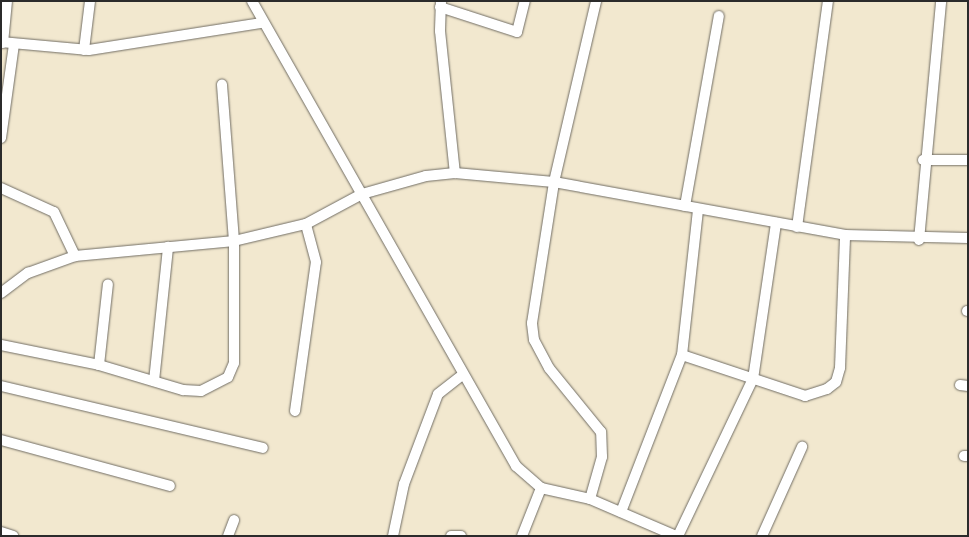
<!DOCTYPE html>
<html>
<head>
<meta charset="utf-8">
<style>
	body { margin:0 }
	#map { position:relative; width:969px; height:537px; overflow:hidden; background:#f2e8cf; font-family:"Indie Flower",sans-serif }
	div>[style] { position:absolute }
	.roads { filter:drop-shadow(0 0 1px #716d64) drop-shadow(0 0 1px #716d64) }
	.street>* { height:10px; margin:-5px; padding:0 5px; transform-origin:5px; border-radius:5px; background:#fff }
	span { translate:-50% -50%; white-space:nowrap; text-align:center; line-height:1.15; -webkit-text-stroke:4px #fff; paint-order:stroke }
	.frame { position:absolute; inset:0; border:2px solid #2b2b2b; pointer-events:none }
</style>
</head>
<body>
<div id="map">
	<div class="roads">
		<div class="street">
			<i style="left:252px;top:1px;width:535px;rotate:60.41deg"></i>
			<i style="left:516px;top:466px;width:33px;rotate:41deg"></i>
			<i style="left:541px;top:488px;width:50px;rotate:12.7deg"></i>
			<i style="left:590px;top:499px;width:94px;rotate:23.3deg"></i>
			<i style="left:441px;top:1px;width:30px;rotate:92deg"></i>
			<i style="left:440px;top:31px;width:143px;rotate:84deg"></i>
			<i style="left:440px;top:7px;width:81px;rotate:18deg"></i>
			<i style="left:517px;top:32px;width:32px;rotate:-76deg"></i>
			<i style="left:1px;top:42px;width:88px;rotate:5.2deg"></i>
			<i style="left:89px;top:50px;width:175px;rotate:-8.9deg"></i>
			<i style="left:3px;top:43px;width:42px;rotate:-84.6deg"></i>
			<i style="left:84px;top:50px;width:49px;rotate:-83deg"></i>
			<i style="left:1px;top:138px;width:95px;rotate:-82.1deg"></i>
			<i style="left:923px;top:160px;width:45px"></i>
			<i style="left:1px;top:188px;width:58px;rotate:24.4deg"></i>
			<i style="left:54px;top:212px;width:49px;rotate:64.5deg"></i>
			<i style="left:685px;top:206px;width:193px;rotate:-79.9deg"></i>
			<i style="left:797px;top:227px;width:228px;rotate:-82.2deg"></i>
			<i style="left:919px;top:240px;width:240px;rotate:-84.7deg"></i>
			<i style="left:1px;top:293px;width:34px;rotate:-37deg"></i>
			<i style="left:28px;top:273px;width:50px;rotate:-19.9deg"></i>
			<i style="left:75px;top:256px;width:160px;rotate:-5.4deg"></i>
			<i style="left:234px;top:241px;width:74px;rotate:-13.3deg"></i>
			<i style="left:306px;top:224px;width:64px;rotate:-28.2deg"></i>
			<i style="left:362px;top:194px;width:66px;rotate:-15.7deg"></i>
			<i style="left:426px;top:176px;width:29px;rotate:-6deg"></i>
			<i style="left:455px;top:173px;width:99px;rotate:5.2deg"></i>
			<i style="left:554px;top:182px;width:296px;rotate:10.3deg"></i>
			<i style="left:845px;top:235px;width:123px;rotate:1.4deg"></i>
			<i style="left:967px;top:311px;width:1px"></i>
			<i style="left:1px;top:345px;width:100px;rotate:11.5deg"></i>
			<i style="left:99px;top:365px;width:88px;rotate:16.6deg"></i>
			<i style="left:183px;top:390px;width:18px;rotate:3deg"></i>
			<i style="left:201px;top:391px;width:30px;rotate:-27deg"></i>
			<i style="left:228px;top:377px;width:15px;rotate:-67deg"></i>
			<i style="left:234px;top:363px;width:122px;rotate:-90deg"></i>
			<i style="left:234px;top:241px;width:157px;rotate:-94.4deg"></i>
			<i style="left:682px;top:355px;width:130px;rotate:18.4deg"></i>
			<i style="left:805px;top:396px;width:23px;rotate:-18deg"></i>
			<i style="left:827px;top:389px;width:11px;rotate:-38deg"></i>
			<i style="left:836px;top:382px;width:15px;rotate:-74deg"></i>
			<i style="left:840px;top:368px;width:133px;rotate:-87.8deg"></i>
			<i style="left:99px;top:365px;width:81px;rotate:-83.7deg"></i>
			<i style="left:154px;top:381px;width:135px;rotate:-84deg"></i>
			<i style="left:960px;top:385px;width:8px;rotate:7deg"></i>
			<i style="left:1px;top:386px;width:269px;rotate:13.3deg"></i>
			<i style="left:295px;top:411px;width:150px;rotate:-82deg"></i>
			<i style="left:316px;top:262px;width:39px;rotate:-105deg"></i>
			<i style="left:1px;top:440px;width:175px;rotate:15.2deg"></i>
			<i style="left:964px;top:456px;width:4px"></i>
			<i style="left:590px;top:499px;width:44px;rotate:-74.1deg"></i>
			<i style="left:602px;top:457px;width:25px;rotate:-92deg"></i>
			<i style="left:601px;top:432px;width:82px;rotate:-129.1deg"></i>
			<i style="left:549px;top:368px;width:32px;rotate:-118deg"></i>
			<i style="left:534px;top:340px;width:17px;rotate:-97deg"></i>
			<i style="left:532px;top:323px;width:143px;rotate:-81.1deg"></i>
			<i style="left:554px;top:182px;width:186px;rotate:-76.9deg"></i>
			<i style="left:621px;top:512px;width:168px;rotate:-68.8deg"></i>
			<i style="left:682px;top:355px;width:147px;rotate:-83.7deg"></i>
			<i style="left:1px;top:532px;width:13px;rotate:18deg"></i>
			<i style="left:228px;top:536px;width:17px;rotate:-69deg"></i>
			<i style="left:393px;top:536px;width:53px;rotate:-78.1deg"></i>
			<i style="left:404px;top:484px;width:96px;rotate:-69.3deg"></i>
			<i style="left:438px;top:394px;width:31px;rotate:-38deg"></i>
			<i style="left:451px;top:536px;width:10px"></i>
			<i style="left:522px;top:536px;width:52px;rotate:-68.4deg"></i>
			<i style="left:678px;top:536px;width:174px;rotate:-64.5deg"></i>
			<i style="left:753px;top:379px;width:158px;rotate:-81.6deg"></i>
			<i style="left:762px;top:536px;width:98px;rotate:-65.8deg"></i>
		</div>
	</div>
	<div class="frame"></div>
</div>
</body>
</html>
